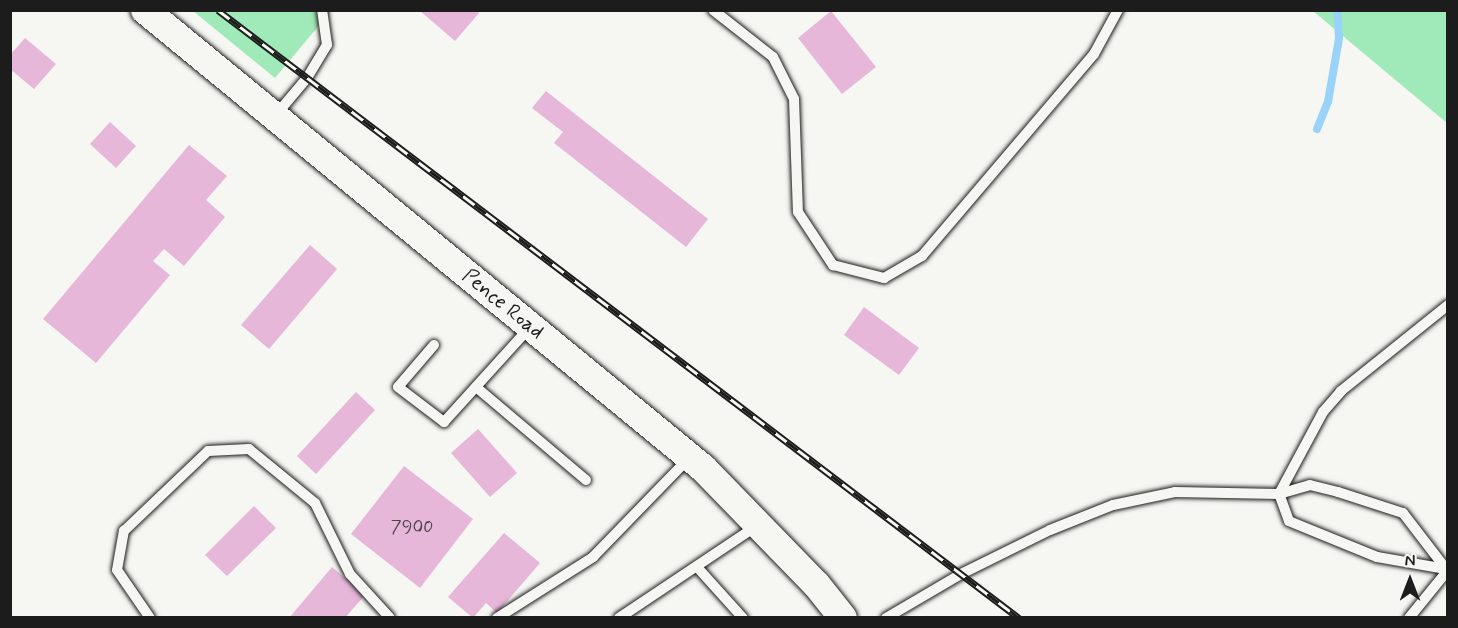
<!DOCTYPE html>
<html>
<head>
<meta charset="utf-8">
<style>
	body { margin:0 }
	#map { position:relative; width:1458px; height:628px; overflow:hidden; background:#f6f6f2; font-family:Mynerve,sans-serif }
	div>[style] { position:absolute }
	.green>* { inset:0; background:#a0e9b8 }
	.stream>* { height:8px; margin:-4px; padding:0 4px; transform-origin:4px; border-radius:4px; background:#9ad3f9 }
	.building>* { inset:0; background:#e6b7d9 }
	.roads { filter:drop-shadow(0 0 2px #1c1c1c) drop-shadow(0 0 2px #1c1c1c) }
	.lane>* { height:10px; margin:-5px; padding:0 5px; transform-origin:5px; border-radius:5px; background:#f6f6f2 }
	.secondary>* { height:28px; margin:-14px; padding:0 14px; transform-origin:14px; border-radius:14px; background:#f6f6f2 }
	.rail>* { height:7px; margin-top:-3.5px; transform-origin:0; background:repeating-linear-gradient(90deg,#f6f6f2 0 14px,#1c1c1c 0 28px); box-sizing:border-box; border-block:2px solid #1c1c1c }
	span { translate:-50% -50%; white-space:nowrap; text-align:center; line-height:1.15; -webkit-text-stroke:6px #f6f6f2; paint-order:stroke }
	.number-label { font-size:18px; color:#4e434b }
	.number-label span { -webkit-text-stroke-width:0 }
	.street-label { font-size:21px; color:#1c1c1c }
	.frame { position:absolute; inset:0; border:12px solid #1c1c1c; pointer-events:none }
	.north { position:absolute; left:1380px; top:550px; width:60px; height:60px; -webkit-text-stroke:4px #f6f6f2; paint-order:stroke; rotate:0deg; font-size:16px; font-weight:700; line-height:24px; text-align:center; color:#1c1c1c }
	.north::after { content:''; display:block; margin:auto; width:21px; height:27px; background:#1c1c1c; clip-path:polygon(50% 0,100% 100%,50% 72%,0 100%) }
</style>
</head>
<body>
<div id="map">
	<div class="green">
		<i style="clip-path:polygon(193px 11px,331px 11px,275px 78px)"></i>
		<i style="clip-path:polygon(1313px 11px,1447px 11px,1447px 123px)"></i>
	</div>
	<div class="stream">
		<i style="left:1317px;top:129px;width:29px;rotate:-68deg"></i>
		<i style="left:1328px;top:102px;width:65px;rotate:-80.2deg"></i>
		<i style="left:1339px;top:38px;width:28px;rotate:-94deg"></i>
	</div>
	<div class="building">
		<i style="clip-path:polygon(419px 10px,477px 10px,479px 13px,455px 41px)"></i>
		<i style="clip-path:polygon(831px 11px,876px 67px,842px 94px,798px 38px)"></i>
		<i style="clip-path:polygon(25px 38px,56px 64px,34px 89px,10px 69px,10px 55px)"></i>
		<i style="clip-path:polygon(546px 91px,708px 219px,686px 247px,554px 143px,563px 132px,532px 108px)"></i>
		<i style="clip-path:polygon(110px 122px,136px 146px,116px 168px,90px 144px)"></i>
		<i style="clip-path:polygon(189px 145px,227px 176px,206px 200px,225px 217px,184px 266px,164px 249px,153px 261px,170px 275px,96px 363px,43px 319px)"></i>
		<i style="clip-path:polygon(310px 245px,337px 269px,269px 349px,241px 325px)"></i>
		<i style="clip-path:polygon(864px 307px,919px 348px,899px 375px,844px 335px)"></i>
		<i style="clip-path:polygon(356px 392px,375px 410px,316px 474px,297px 456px)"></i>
		<i style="clip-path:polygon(478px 429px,517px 473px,490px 497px,451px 453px)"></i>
		<i style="clip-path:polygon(404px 466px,473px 519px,420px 588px,351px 534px)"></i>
		<i style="clip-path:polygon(254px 506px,276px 528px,227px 576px,205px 555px)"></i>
		<i style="clip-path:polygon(504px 533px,540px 563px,497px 613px,486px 603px,473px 618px,448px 597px)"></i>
		<i style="clip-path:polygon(332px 567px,365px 595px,345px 618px,289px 618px)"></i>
	</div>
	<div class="roads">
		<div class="lane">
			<i style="left:713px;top:10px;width:76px;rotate:38.1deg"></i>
			<i style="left:773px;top:57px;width:47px;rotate:63.4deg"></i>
			<i style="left:794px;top:99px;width:113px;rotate:88deg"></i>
			<i style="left:798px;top:212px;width:64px;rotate:56.6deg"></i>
			<i style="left:833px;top:265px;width:53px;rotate:14.3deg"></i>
			<i style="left:884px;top:278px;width:44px;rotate:-30.1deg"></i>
			<i style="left:922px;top:256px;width:265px;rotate:-49.6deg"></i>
			<i style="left:1094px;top:54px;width:50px;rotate:-61.4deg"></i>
			<i style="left:275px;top:116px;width:50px;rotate:-49.9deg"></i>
			<i style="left:307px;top:78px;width:39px;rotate:-59deg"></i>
			<i style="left:327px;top:45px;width:35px;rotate:-98deg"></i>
			<i style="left:434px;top:345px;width:55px;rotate:130.6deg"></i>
			<i style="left:398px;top:387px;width:58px;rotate:37.3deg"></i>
			<i style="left:444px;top:422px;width:128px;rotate:-47.8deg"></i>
			<i style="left:476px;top:387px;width:144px;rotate:40.2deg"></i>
			<i style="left:1279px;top:494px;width:93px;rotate:-61.8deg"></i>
			<i style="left:1323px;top:412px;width:28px;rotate:-49deg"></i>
			<i style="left:1341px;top:391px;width:137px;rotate:-38.8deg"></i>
			<i style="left:697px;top:567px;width:69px;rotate:48deg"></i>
			<i style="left:150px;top:618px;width:58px;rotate:-124.5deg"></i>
			<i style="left:117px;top:570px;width:40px;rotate:-80deg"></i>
			<i style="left:124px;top:531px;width:116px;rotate:-43.6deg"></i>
			<i style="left:208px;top:451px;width:41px;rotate:-2.8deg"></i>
			<i style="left:249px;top:449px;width:85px;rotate:39.3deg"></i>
			<i style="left:315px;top:503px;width:79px;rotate:63.8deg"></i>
			<i style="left:350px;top:574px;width:59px;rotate:47.7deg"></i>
			<i style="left:497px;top:618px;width:114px;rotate:-32.4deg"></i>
			<i style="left:593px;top:557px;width:139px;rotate:-45.9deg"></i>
			<i style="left:619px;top:618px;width:167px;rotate:-33.8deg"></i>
			<i style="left:886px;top:618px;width:87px;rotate:-30.4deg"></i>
			<i style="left:961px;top:574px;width:99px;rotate:-26.3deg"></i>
			<i style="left:1050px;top:530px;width:68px;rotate:-21.6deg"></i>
			<i style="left:1113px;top:505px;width:63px;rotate:-11.8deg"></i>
			<i style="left:1175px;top:492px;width:104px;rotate:1.1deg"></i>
			<i style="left:1279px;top:494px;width:32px;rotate:-16deg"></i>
			<i style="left:1310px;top:485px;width:29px;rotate:14deg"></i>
			<i style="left:1338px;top:492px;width:68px;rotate:17.9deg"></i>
			<i style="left:1403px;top:513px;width:71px;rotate:52.5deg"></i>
			<i style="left:1446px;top:569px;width:70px;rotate:-170.1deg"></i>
			<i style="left:1377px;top:557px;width:95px;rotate:-157.8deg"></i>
			<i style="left:1289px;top:521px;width:29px;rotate:-110deg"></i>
			<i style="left:1409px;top:618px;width:62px;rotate:-50.9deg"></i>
		</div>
		<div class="secondary">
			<i style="left:145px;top:10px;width:722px;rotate:39.38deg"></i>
			<i style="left:703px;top:468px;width:162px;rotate:45.8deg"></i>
			<i style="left:816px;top:584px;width:43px;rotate:51.5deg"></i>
		</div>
	</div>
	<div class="rail">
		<i style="left:218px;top:10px;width:1006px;rotate:37.2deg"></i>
	</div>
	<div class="number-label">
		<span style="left:412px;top:527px">7900</span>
	</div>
	<div class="street-label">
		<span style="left:503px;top:304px;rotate:39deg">Pence Road</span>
	</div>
	<div class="frame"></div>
	<div class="north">N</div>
</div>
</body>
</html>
